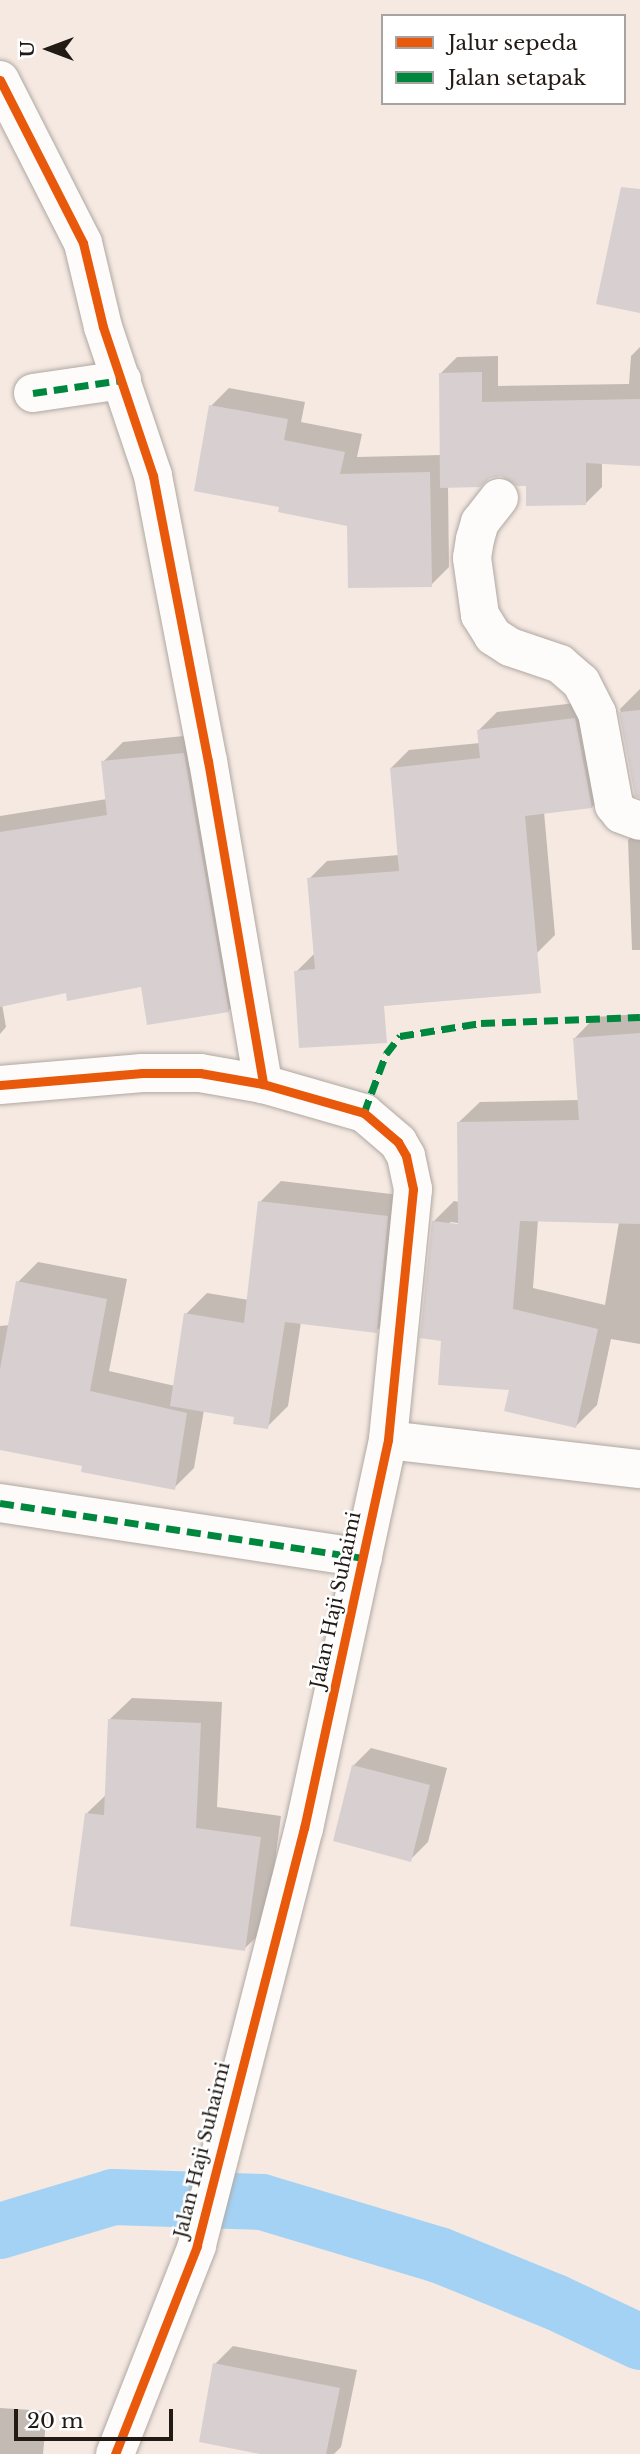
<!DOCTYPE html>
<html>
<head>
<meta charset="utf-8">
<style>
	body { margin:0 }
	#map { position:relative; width:640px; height:2454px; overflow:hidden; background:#f5e9e2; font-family:"Libre Baskerville",serif }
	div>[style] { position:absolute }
	.shadow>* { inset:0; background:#0003 }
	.canal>* { height:56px; margin:-28px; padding:0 28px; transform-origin:28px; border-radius:28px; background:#a3d2f4 }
	.building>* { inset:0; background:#d8d0d0 }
	.roads { filter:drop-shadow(0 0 2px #b0a8a2) drop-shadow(0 0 2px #b0a8a2) }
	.minor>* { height:38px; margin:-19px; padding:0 19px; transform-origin:19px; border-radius:19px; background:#fefcfb }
	.quiet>* { height:7px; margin-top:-3.5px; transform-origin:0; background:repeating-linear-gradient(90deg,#00873e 0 14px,transparent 0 21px) }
	.cycleway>* { height:9px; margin:-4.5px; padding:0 4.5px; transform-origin:4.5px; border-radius:4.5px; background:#e8590c }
	span { translate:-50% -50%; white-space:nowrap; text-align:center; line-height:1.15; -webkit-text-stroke:5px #fff; paint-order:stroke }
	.street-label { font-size:19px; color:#211a15 }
	.legend { position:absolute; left:381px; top:14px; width:245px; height:91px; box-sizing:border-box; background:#fff; border:2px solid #a6a3a1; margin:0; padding:9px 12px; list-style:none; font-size:21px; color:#211a15 }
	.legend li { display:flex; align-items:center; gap:14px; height:35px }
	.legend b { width:35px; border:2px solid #a6a3a1 }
	.north { position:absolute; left:14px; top:14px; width:70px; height:70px; -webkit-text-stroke:5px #fff; paint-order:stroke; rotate:270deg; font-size:19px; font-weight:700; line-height:28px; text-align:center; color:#211a15 }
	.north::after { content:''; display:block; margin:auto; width:24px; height:32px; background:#211a15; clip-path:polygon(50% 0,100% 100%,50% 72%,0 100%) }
	.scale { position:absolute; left:14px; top:2409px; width:159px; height:32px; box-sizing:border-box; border:4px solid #211a15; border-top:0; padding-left:9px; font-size:21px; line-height:24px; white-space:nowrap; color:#211a15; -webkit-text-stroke:5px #fff; paint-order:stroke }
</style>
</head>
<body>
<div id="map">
	<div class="shadow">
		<i style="clip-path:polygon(640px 347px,640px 464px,602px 462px,602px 487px,585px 504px,502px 475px,448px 486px,449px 567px,431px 585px,349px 524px,281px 505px,211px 406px,229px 388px,305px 402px,301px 422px,362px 434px,357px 457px,442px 455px,440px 374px,457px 357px,498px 356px,498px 386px,629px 384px,631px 356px)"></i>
		<i style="clip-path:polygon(640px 689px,640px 796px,636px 794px,620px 709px)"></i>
		<i style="clip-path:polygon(593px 701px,610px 789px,592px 807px,544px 812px,555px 935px,537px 953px,375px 958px,373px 1025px,296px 972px,314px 954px,309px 879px,327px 861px,399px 855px,391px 768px,409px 750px,480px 743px,479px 730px,497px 712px)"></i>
		<i style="clip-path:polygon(204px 734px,248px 991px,228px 1011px,143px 985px,67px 991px,2px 1004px,6px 1027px,0 1034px,0 816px,107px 799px,103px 762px,123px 742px)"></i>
		<i style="clip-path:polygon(640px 828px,640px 950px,632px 950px,628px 840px)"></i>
		<i style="clip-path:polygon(evenodd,640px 1014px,640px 1344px,611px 1339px,597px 1405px,576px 1426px,511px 1389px,443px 1339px,433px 1222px,454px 1201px,459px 1202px,459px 1122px,480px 1102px,579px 1100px,575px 1038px,595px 1017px,640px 1014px,538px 1220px,619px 1222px,605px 1305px,533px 1288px,538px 1220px,640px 1014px,450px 1222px,467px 1224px,450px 1225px,450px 1222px)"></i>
		<i style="clip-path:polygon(281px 1181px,408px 1196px,397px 1310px,376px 1331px,301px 1322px,288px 1406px,267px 1427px,236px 1415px,204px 1410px,194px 1468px,174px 1488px,84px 1464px,0 1449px,0 1326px,10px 1325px,18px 1282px,38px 1262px,127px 1279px,109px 1371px,175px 1386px,186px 1314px,207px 1293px,249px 1300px,260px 1202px)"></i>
		<i style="clip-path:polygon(132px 1698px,222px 1702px,217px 1807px,281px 1816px,266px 1928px,244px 1949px,87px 1813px,107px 1794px,110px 1719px)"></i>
		<i style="clip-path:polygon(371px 1748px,447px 1768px,428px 1842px,410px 1860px,353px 1766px)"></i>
		<i style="clip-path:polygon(233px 2346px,357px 2370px,341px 2447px,334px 2454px,269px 2454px,215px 2364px)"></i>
		<i style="clip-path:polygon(0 2408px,47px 2411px,43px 2454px,0 2454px)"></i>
	</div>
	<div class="canal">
		<i style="left:0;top:2231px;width:118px;rotate:-16.7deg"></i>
		<i style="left:113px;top:2197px;width:149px;rotate:1.9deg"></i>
		<i style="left:262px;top:2202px;width:185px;rotate:16.7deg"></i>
		<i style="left:439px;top:2255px;width:125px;rotate:22.1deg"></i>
		<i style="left:555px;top:2302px;width:94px;rotate:25.2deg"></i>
	</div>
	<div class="building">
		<i style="clip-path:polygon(621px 187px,640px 189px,640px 313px,596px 304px)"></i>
		<i style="clip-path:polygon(482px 372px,482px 402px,640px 399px,640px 466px,586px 463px,586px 505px,526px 506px,526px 486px,517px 486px,501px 476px,490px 478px,480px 487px,440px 488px,439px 373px)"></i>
		<i style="clip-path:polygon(209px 405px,288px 419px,284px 440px,345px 452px,340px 474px,430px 472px,432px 587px,348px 588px,347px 526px,278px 512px,279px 507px,194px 491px)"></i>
		<i style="clip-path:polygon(640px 710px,640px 798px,635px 796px,619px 712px)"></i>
		<i style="clip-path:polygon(575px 718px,592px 808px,525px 816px,541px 993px,384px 1006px,387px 1043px,299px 1048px,294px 971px,315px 969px,307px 878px,399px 871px,390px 768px,480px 758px,477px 730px)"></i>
		<i style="clip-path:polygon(184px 753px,229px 1012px,147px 1025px,141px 987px,67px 1001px,66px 993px,0 1007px,0 832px,107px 815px,101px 761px)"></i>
		<i style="clip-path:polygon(640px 1033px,640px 1224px,520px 1221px,513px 1309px,598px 1329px,576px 1428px,504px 1411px,509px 1390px,438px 1385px,441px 1341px,420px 1338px,432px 1221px,458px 1224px,457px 1122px,579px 1120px,573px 1038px)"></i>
		<i style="clip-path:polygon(258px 1201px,388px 1216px,377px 1333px,285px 1322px,268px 1429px,233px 1424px,234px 1417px,170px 1406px,184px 1313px,244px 1323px)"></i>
		<i style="clip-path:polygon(16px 1281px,107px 1299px,90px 1391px,187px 1413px,175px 1490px,81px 1472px,82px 1466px,0 1450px,0 1369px)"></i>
		<i style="clip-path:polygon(108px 1719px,201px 1723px,196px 1828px,261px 1837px,245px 1951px,70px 1926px,85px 1813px,104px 1815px)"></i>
		<i style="clip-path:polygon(352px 1765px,430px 1785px,411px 1862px,333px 1841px)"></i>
		<i style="clip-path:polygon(213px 2363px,340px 2388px,326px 2454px,260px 2454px,199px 2442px)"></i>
	</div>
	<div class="roads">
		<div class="minor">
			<i style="left:0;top:80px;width:183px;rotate:63deg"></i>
			<i style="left:83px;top:243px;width:86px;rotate:76.6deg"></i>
			<i style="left:103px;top:327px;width:157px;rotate:71.4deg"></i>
			<i style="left:153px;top:476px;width:290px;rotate:79.1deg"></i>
			<i style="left:208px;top:761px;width:328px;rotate:80.3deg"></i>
			<i style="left:33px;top:393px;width:90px;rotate:-8.3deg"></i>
			<i style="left:499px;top:498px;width:31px;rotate:128deg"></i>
			<i style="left:480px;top:522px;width:18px;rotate:106deg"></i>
			<i style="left:475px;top:539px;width:19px;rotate:99deg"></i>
			<i style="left:472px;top:558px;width:58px;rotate:82deg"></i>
			<i style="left:480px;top:615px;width:25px;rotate:58deg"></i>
			<i style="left:493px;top:636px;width:20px;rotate:33deg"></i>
			<i style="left:510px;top:647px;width:53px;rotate:18.8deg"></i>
			<i style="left:560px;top:664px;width:28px;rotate:41deg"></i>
			<i style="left:581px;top:682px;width:35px;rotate:63deg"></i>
			<i style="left:597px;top:713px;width:94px;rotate:79.5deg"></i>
			<i style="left:614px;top:805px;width:11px;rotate:52deg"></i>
			<i style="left:621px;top:814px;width:20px;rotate:20deg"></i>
			<i style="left:0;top:1085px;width:143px;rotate:-4.8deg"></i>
			<i style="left:142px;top:1073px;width:58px"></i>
			<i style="left:200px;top:1073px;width:64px;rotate:9.9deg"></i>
			<i style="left:263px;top:1084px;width:105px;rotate:16deg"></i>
			<i style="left:364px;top:1113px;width:45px;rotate:40.5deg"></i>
			<i style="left:398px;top:1142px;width:16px;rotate:60deg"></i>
			<i style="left:406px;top:1156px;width:34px;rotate:78deg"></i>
			<i style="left:413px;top:1189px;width:252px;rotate:95.7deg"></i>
			<i style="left:388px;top:1440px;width:397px;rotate:102.2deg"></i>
			<i style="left:304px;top:1828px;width:431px;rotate:104.4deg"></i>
			<i style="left:197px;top:2246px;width:224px;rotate:111.5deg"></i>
			<i style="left:388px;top:1440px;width:254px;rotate:6.6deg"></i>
			<i style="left:0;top:1503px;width:367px;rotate:8.6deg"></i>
		</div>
	</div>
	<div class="quiet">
		<i style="left:33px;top:393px;width:90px;rotate:-8.3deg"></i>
		<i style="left:364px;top:1113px;width:63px;rotate:-69.6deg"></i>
		<i style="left:386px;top:1054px;width:23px;rotate:-52deg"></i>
		<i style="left:400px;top:1036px;width:82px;rotate:-9.1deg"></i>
		<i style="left:481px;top:1023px;width:159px;rotate:-2.2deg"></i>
		<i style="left:0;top:1503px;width:367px;rotate:8.6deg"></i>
	</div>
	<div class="cycleway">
		<i style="left:0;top:80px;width:183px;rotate:63deg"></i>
		<i style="left:83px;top:243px;width:86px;rotate:76.6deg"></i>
		<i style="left:103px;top:327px;width:157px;rotate:71.4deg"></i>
		<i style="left:153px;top:476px;width:290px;rotate:79.1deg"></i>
		<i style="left:208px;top:761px;width:328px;rotate:80.3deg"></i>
		<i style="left:0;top:1085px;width:143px;rotate:-4.8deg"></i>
		<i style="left:142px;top:1073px;width:58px"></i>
		<i style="left:200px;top:1073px;width:64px;rotate:9.9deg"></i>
		<i style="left:263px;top:1084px;width:105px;rotate:16deg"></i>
		<i style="left:364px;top:1113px;width:45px;rotate:40.5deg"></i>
		<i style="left:398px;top:1142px;width:16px;rotate:60deg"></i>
		<i style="left:406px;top:1156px;width:34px;rotate:78deg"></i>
		<i style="left:413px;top:1189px;width:252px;rotate:95.7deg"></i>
		<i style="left:388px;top:1440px;width:397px;rotate:102.2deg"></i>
		<i style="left:304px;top:1828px;width:431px;rotate:104.4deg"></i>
		<i style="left:197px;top:2246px;width:224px;rotate:111.5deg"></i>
	</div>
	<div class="street-label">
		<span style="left:336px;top:1600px;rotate:-78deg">Jalan Haji Suhaimi</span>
		<span style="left:202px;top:2150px;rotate:-76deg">Jalan Haji Suhaimi</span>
	</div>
	<ul class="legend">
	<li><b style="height:9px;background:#e8590c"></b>Jalur sepeda</li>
	<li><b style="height:9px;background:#00873e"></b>Jalan setapak</li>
	</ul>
	<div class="north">U</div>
	<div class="scale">20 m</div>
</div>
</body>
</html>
